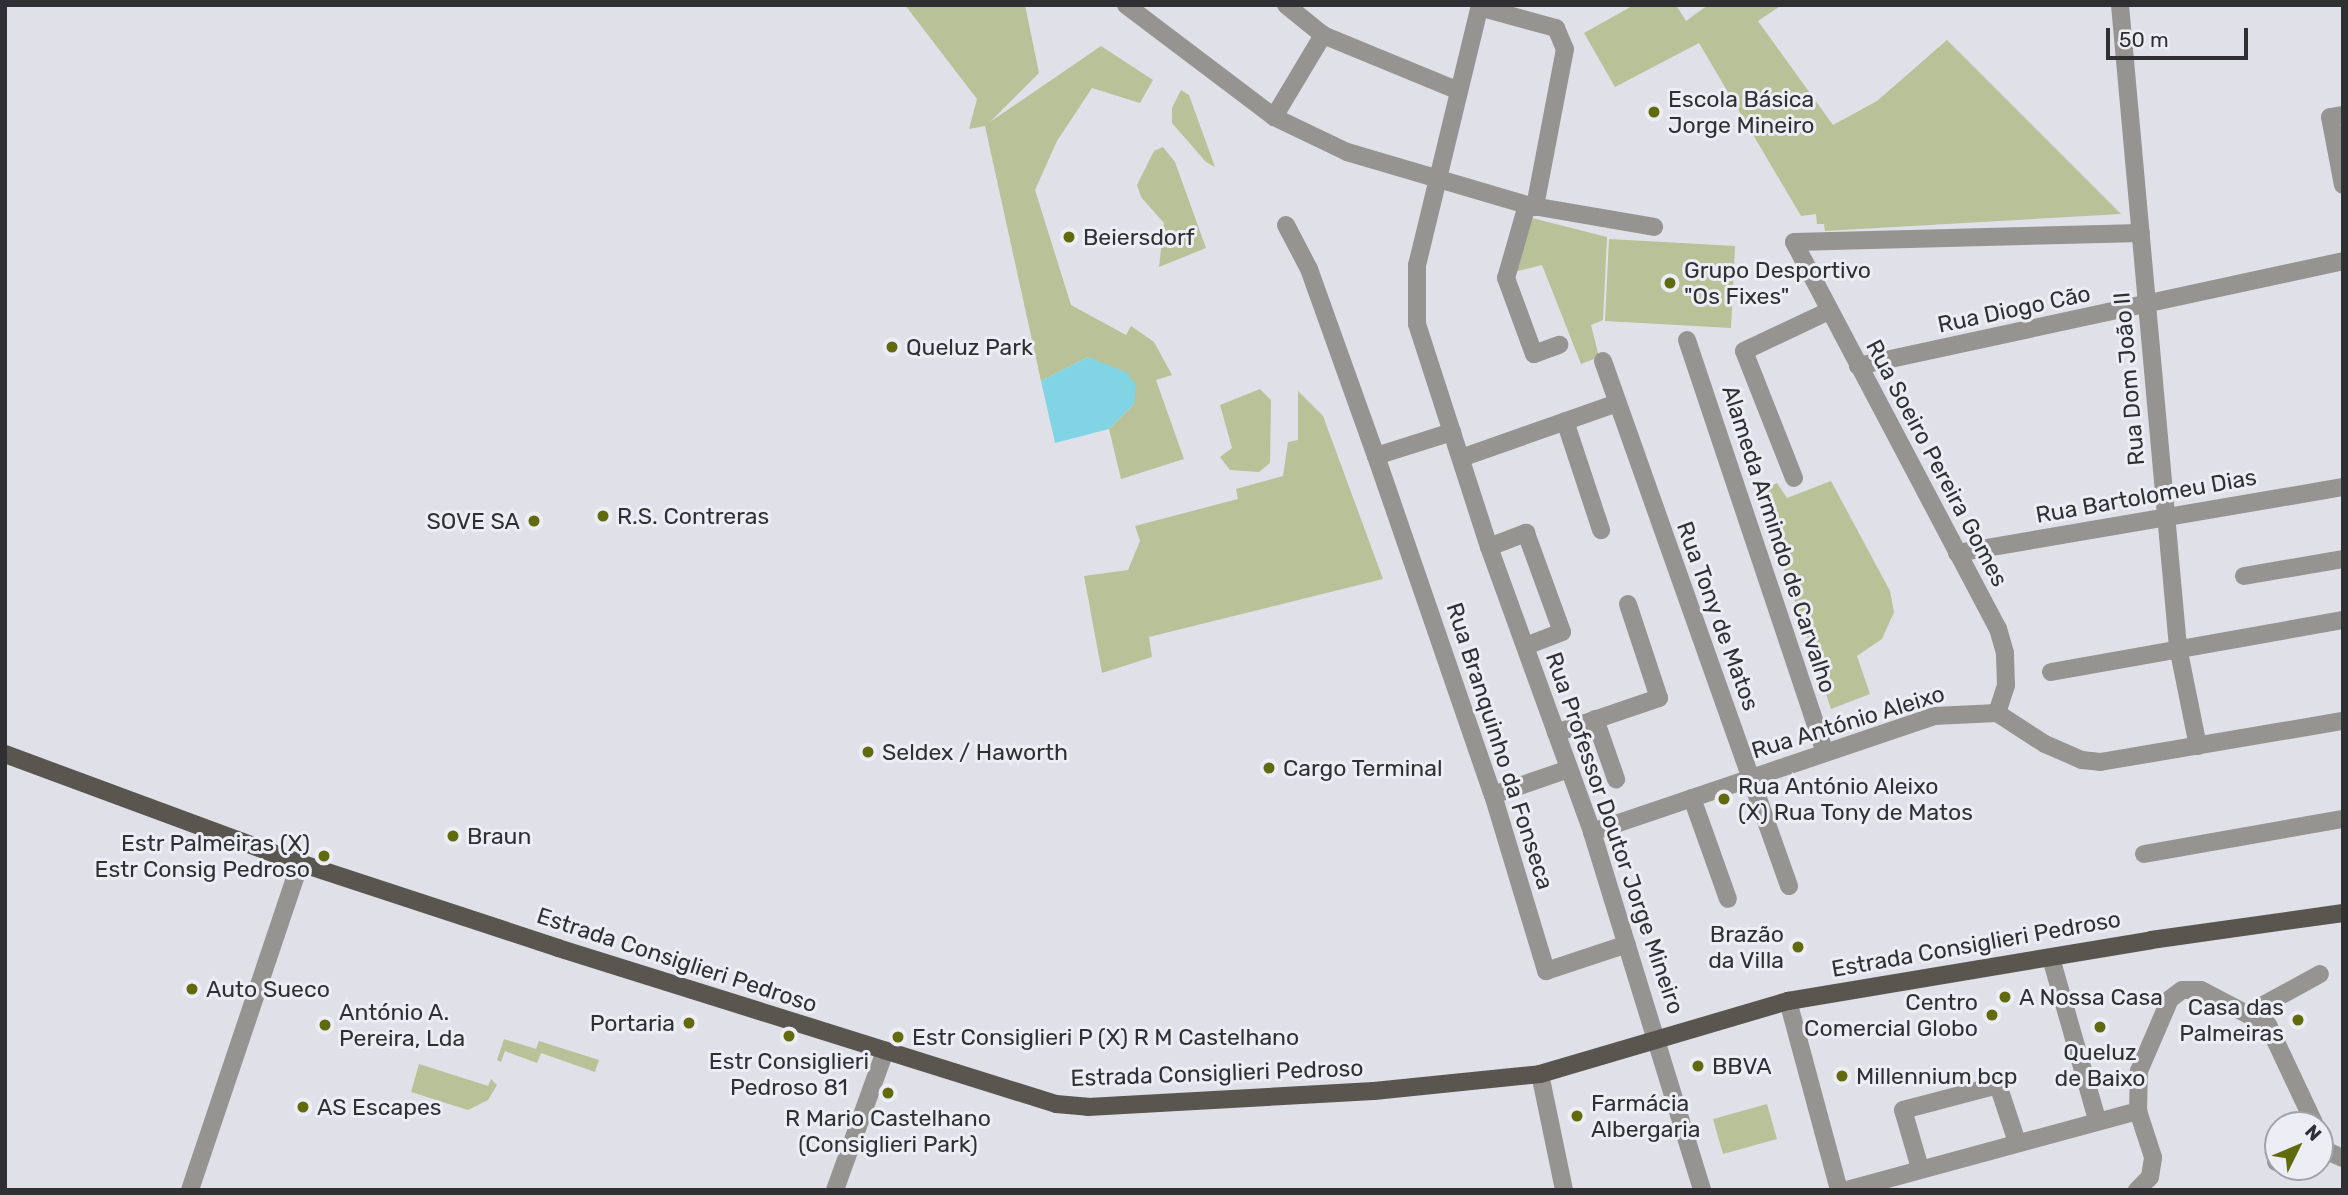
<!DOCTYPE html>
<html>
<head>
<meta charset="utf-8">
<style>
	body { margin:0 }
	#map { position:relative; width:2348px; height:1195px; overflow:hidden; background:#e0e0e9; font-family:Rubik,sans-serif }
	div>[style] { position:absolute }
	.green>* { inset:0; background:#b8c197 }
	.water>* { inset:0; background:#81d4e3 }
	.minor>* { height:18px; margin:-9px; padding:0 9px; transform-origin:9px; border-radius:9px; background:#969490 }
	.major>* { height:18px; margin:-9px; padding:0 9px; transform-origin:9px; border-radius:9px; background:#59554f }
	.dots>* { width:19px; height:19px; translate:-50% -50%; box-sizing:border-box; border:4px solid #ededf6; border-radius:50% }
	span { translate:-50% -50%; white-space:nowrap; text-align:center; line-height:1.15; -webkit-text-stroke:6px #ededf6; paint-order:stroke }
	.poi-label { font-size:23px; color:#303033 }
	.left { translate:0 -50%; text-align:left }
	.right { translate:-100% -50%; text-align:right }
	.street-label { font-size:23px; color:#303033 }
	.frame { position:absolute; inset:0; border:7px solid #303033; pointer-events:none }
	.north { position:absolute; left:2264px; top:1111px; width:70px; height:70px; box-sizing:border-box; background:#ededf6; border:2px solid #a1a1a8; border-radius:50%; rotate:47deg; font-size:19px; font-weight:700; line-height:28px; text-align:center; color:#303033 }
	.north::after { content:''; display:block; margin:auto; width:24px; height:32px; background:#626a0e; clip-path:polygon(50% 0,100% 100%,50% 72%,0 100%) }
	.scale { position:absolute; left:2106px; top:28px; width:142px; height:32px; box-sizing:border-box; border:4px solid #303033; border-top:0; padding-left:9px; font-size:21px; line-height:24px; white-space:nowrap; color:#303033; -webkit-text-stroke:5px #ededf6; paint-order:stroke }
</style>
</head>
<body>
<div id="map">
	<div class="green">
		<i style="clip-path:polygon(905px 5px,1025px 5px,1039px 73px,990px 122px,1101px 46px,1153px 80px,1140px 103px,1092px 88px,1057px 141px,1035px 190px,1071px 305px,1126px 335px,1131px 326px,1154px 342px,1172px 375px,1156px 380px,1184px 459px,1121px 479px,1109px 429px,1134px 404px,1088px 357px,1041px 381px,985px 126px,969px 129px,977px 99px)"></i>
		<i style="clip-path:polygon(1634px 5px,1676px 5px,1686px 21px,1708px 5px,1782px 5px,1758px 21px,1833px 125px,1877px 101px,1947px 40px,2121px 214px,1825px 231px,1824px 224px,1817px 224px,1816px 214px,1801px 216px,1699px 43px,1615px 87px,1584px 33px)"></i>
		<i style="clip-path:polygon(1181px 90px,1189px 95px,1215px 167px,1206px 162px,1172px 123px,1172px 108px)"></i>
		<i style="clip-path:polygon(1163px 147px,1175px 162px,1206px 248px,1159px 267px,1164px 223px,1141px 197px,1137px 185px,1154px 151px)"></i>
		<i style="clip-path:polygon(1528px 217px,1607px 237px,1603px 320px,1591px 325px,1599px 357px,1581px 364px,1542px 265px,1514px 272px)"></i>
		<i style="clip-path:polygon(1609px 239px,1735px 246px,1731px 328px,1605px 321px)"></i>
		<i style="clip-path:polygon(1260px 389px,1271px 400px,1270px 463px,1259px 472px,1230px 470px,1220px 457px,1232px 448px,1220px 405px)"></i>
		<i style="clip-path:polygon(1298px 391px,1323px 416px,1383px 579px,1149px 637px,1152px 657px,1102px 673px,1084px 576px,1128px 570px,1140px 541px,1135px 526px,1238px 499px,1236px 489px,1283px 476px,1288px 442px,1298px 440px)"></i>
		<i style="clip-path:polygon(1831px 481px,1890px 591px,1894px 612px,1882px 639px,1857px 656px,1870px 694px,1831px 709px,1758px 491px,1777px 483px,1787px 498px)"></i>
		<i style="clip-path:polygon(504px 1039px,536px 1049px,539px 1041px,599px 1060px,595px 1072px,541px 1053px,537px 1063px,505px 1051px,501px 1062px,497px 1060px)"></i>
		<i style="clip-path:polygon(419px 1064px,488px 1086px,491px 1079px,497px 1085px,488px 1100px,468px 1110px,411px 1092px)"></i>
		<i style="clip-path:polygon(1767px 1104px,1777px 1139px,1723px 1154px,1713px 1119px)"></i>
	</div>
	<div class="water">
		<i style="clip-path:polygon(1088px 357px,1126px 372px,1136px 385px,1134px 404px,1109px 429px,1055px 443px,1041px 381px)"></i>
	</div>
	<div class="minor">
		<i style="left:1126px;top:5px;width:186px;rotate:37.1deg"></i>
		<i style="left:1274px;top:117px;width:81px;rotate:25.6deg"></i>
		<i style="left:1347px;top:152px;width:188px;rotate:16.4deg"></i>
		<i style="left:1527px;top:205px;width:129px;rotate:9.8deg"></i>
		<i style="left:1286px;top:5px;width:48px;rotate:39deg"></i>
		<i style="left:1480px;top:5px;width:268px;rotate:103.6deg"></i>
		<i style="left:1417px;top:265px;width:59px;rotate:90deg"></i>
		<i style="left:1417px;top:324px;width:234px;rotate:72.1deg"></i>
		<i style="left:1489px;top:547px;width:303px;rotate:70.1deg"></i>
		<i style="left:1592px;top:832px;width:375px;rotate:72.9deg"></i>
		<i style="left:2120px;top:5px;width:645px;rotate:84.84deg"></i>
		<i style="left:2178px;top:647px;width:101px;rotate:78.6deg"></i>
		<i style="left:1479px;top:7px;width:80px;rotate:15.3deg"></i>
		<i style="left:1556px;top:28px;width:23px;rotate:67deg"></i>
		<i style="left:1565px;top:49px;width:161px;rotate:100.8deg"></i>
		<i style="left:2343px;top:115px;width:13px;rotate:171deg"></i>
		<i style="left:2330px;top:117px;width:69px;rotate:79.2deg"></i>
		<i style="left:1274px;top:117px;width:96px;rotate:-59.1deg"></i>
		<i style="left:1323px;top:35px;width:147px;rotate:22.4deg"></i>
		<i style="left:1527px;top:205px;width:76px;rotate:106deg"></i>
		<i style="left:1506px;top:278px;width:81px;rotate:69.8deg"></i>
		<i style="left:1534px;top:354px;width:27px;rotate:-20deg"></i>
		<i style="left:1286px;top:225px;width:50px;rotate:62.4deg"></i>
		<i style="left:1309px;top:269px;width:199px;rotate:70.3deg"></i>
		<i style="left:1376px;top:456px;width:359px;rotate:71deg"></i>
		<i style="left:1493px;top:795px;width:184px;rotate:73.2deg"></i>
		<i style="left:1546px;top:971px;width:85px;rotate:-18.4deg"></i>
		<i style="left:1687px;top:340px;width:435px;rotate:71.5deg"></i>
		<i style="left:1603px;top:361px;width:557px;rotate:70.49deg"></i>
		<i style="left:1858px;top:366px;width:496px;rotate:-12.2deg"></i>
		<i style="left:1565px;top:421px;width:115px;rotate:71.7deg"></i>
		<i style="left:1376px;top:456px;width:80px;rotate:-17.5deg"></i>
		<i style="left:1461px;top:458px;width:165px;rotate:-19.4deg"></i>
		<i style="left:1794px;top:478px;width:136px;rotate:-111.5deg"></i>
		<i style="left:1744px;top:351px;width:94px;rotate:-25.2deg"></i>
		<i style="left:1489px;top:547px;width:40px;rotate:-21deg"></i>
		<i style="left:1526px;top:533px;width:105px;rotate:70deg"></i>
		<i style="left:1562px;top:632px;width:39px;rotate:159deg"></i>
		<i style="left:1957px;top:553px;width:392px;rotate:-9.7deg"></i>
		<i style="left:2244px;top:576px;width:100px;rotate:-9.7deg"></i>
		<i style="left:2051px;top:672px;width:297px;rotate:-10.1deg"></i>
		<i style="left:1997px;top:713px;width:29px;rotate:-72deg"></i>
		<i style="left:2006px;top:685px;width:32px;rotate:-92deg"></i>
		<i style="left:2005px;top:653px;width:25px;rotate:-106deg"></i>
		<i style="left:1998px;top:629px;width:437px;rotate:-117.8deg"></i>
		<i style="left:1794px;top:242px;width:347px;rotate:-1.5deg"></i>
		<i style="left:1595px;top:719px;width:64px;rotate:70.7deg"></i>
		<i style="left:1556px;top:733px;width:109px;rotate:-18.8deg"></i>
		<i style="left:1659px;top:698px;width:99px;rotate:-108.3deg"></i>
		<i style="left:1493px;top:795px;width:80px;rotate:-18.9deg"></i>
		<i style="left:1692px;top:798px;width:107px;rotate:70.4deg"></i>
		<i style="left:1592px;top:832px;width:361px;rotate:-18.7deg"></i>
		<i style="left:1934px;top:716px;width:63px;rotate:-2.7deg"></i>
		<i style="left:1997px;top:713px;width:57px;rotate:32.9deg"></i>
		<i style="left:2045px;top:744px;width:40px;rotate:23.4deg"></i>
		<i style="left:2082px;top:760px;width:18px;rotate:6deg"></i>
		<i style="left:2100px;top:762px;width:246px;rotate:-9.6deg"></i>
		<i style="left:2144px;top:854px;width:202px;rotate:-10deg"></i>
		<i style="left:2051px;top:958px;width:168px;rotate:74.1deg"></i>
		<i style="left:1788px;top:1001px;width:196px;rotate:74.9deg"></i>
		<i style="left:2247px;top:1014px;width:83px;rotate:-28.7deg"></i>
		<i style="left:1540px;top:1074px;width:118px;rotate:78.3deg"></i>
		<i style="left:2320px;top:1136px;width:17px;rotate:65deg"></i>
		<i style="left:2327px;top:1151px;width:17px;rotate:24deg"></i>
		<i style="left:2276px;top:1162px;width:3px;rotate:-45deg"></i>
		<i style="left:1920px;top:1168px;width:60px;rotate:-106.3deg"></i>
		<i style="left:1903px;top:1110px;width:98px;rotate:-14.7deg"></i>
		<i style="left:1998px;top:1085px;width:60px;rotate:71.6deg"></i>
		<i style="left:190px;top:1190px;width:345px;rotate:-71.4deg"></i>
		<i style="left:835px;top:1190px;width:148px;rotate:-70.2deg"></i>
		<i style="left:1847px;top:1190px;width:302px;rotate:-15.2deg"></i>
		<i style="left:2137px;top:1190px;width:18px;rotate:-45deg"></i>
		<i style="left:2150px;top:1177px;width:20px;rotate:-81deg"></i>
		<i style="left:2153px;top:1157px;width:48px;rotate:-108.1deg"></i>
		<i style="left:2138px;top:1111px;width:40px;rotate:-88.6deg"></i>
		<i style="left:2139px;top:1071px;width:78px;rotate:-66.7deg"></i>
		<i style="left:2170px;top:999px;width:15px;rotate:-37deg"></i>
		<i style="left:2182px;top:990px;width:19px"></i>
		<i style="left:2201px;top:990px;width:76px;rotate:27.6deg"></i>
		<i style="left:2268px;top:1025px;width:110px;rotate:64.8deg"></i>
	</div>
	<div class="major">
		<i style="left:5px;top:754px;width:314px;rotate:20.3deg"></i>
		<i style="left:300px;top:863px;width:272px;rotate:18.2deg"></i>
		<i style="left:558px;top:948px;width:522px;rotate:17.39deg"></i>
		<i style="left:1056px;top:1104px;width:32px;rotate:5deg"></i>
		<i style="left:1088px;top:1107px;width:286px;rotate:-3.2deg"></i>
		<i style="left:1374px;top:1091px;width:167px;rotate:-5.8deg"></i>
		<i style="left:1540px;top:1074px;width:259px;rotate:-16.4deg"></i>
		<i style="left:1788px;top:1001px;width:368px;rotate:-9.5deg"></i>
		<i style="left:2151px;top:940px;width:194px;rotate:-8deg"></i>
	</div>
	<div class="dots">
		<i style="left:1654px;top:112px;background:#626a0e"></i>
		<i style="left:1069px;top:237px;background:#626a0e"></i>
		<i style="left:1670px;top:283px;background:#626a0e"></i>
		<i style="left:892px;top:347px;background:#626a0e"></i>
		<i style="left:603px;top:516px;background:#626a0e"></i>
		<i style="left:534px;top:521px;background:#626a0e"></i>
		<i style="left:868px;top:752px;background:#626a0e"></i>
		<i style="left:1269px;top:768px;background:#626a0e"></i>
		<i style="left:1724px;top:799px;background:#626a0e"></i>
		<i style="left:453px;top:836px;background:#626a0e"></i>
		<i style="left:324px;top:856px;background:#626a0e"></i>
		<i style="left:1798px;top:947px;background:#626a0e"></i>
		<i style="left:192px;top:989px;background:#626a0e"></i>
		<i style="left:2005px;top:997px;background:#626a0e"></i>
		<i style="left:1992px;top:1015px;background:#626a0e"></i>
		<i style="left:2298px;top:1020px;background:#626a0e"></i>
		<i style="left:689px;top:1023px;background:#626a0e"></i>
		<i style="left:325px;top:1025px;background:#626a0e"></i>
		<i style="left:2100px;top:1027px;background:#626a0e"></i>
		<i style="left:789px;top:1036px;background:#626a0e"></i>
		<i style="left:898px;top:1037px;background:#626a0e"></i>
		<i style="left:1698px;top:1066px;background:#626a0e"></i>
		<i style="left:1842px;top:1076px;background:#626a0e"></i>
		<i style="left:888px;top:1093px;background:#626a0e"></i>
		<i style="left:303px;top:1107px;background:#626a0e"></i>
		<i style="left:1577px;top:1116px;background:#626a0e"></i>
	</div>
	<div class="poi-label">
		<span class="left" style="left:1668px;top:112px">Escola Básica<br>Jorge Mineiro</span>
		<span class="left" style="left:1083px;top:237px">Beiersdorf</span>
		<span class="left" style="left:1684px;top:283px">Grupo Desportivo<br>"Os Fixes"</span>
		<span class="left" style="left:906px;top:347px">Queluz Park</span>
		<span class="left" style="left:617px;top:516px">R.S. Contreras</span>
		<span class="right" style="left:520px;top:521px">SOVE SA</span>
		<span class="left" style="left:882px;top:752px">Seldex / Haworth</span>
		<span class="left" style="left:1283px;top:768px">Cargo Terminal</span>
		<span class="left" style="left:1738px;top:799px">Rua António Aleixo<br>(X) Rua Tony de Matos</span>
		<span class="left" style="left:467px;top:836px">Braun</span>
		<span class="right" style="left:310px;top:856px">Estr Palmeiras (X)<br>Estr Consig Pedroso</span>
		<span class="right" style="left:1784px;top:947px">Brazão<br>da Villa</span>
		<span class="left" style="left:206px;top:989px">Auto Sueco</span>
		<span class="left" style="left:2019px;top:997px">A Nossa Casa</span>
		<span class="right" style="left:1978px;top:1015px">Centro<br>Comercial Globo</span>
		<span class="right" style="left:2284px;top:1020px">Casa das<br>Palmeiras</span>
		<span class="left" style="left:339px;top:1025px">António A.<br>Pereira, Lda</span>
		<span class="right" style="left:675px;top:1023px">Portaria</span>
		<span class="left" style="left:912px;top:1037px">Estr Consiglieri P (X) R M Castelhano</span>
		<span style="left:2100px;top:1065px">Queluz<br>de Baixo</span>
		<span style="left:789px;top:1074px">Estr Consiglieri<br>Pedroso 81</span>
		<span class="left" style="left:1712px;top:1066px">BBVA</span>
		<span class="left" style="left:1856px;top:1076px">Millennium bcp</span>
		<span class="left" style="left:1591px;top:1116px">Farmácia<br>Albergaria</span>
		<span class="left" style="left:317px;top:1107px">AS Escapes</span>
		<span style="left:888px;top:1131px">R Mario Castelhano<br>(Consiglieri Park)</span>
	</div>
	<div class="street-label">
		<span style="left:2014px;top:309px;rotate:-12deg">Rua Diogo Cão</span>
		<span style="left:2129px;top:379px;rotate:-95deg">Rua Dom João II</span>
		<span style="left:1937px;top:463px;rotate:62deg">Rua Soeiro Pereira Gomes</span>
		<span style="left:2146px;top:496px;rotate:-10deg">Rua Bartolomeu Dias</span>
		<span style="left:1779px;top:539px;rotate:72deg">Alameda Armindo de Carvalho</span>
		<span style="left:1718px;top:616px;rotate:70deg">Rua Tony de Matos</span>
		<span style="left:1848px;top:722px;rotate:-17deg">Rua António Aleixo</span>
		<span style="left:1500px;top:746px;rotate:72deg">Rua Branquinho da Fonseca</span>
		<span style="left:1615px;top:833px;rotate:71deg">Rua Professor Doutor Jorge Mineiro</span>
		<span style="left:1976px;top:944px;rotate:-10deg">Estrada Consiglieri Pedroso</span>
		<span style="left:677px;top:960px;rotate:18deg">Estrada Consiglieri Pedroso</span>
		<span style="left:1217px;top:1073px;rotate:-2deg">Estrada Consiglieri Pedroso</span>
	</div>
	<div class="frame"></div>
	<div class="north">N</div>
	<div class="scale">50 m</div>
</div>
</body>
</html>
